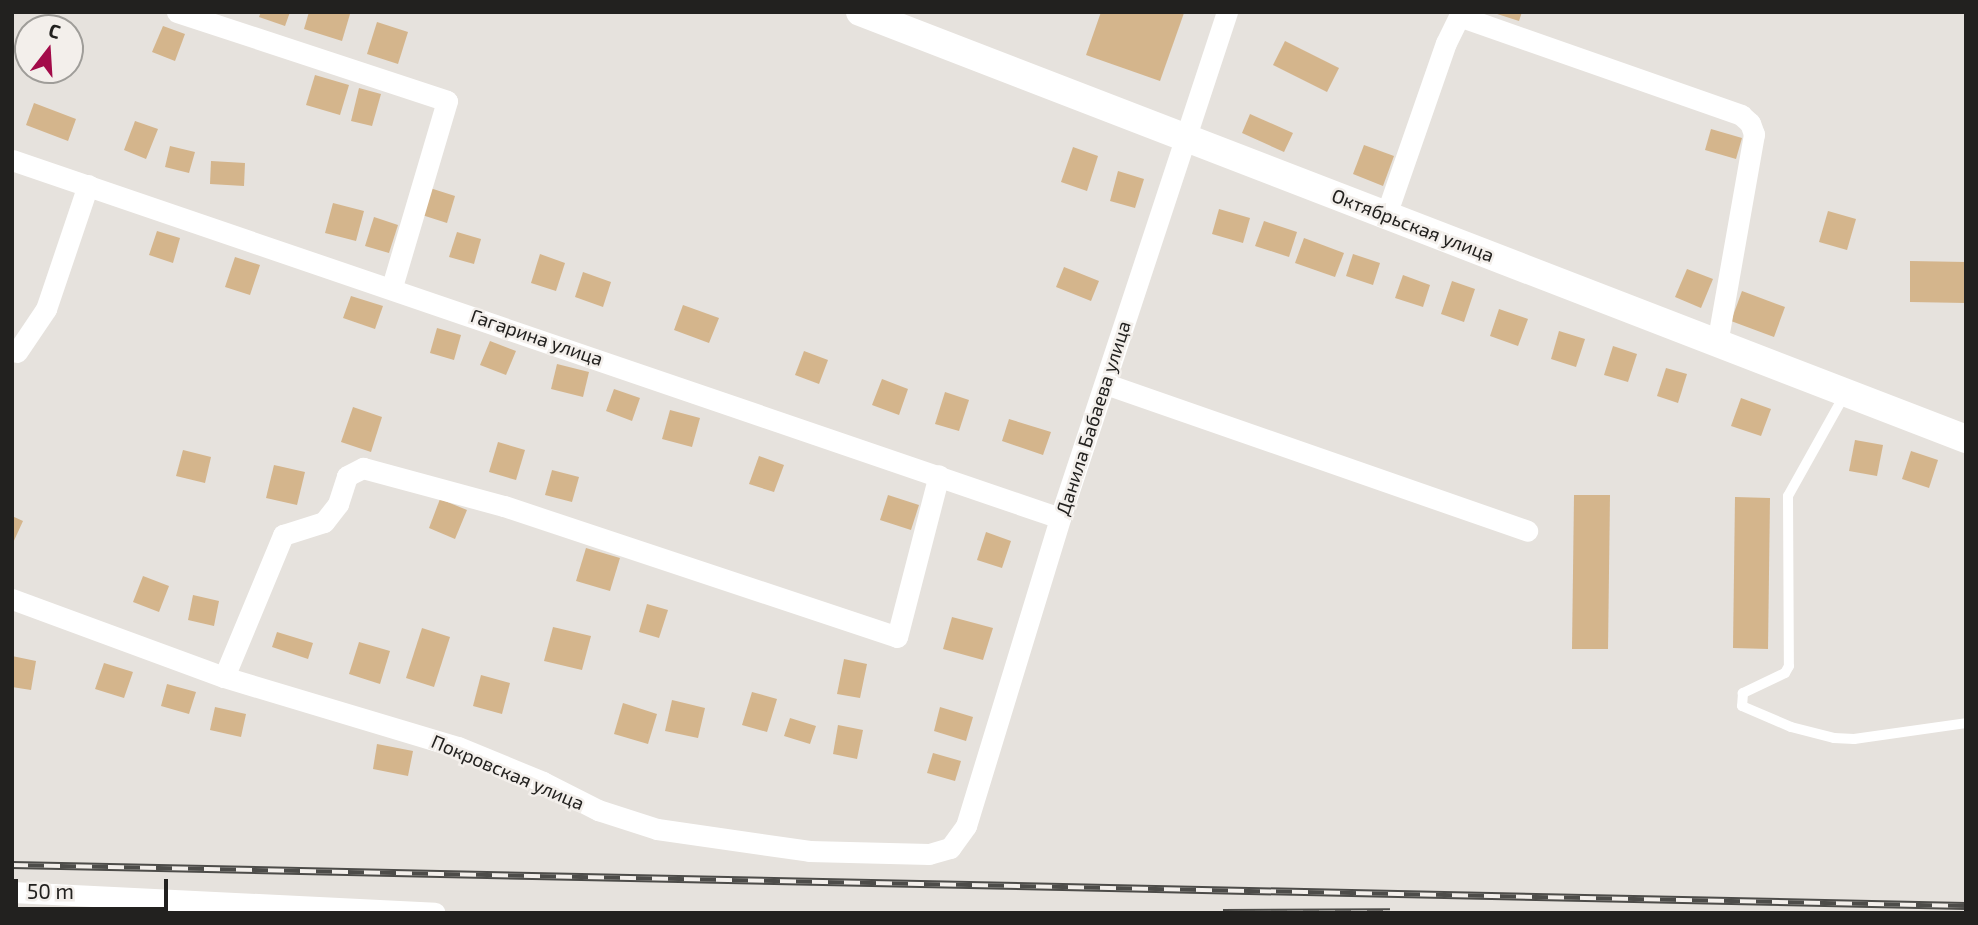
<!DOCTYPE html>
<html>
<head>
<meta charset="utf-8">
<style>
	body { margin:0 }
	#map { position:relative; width:1978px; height:925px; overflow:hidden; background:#e6e2dd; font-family:"Exo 2",sans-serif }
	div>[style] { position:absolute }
	.building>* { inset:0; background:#d4b58c }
	.service>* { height:10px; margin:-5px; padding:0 5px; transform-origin:5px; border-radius:5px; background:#fff }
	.minor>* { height:21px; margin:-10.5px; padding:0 10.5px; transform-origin:10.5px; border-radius:10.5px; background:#fff }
	.tertiary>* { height:28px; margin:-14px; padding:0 14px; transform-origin:14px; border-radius:14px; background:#fff }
	.rail>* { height:8px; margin-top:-4px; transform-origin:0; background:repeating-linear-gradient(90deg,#f3efeb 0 16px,#4d4c49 0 32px); box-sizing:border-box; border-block:2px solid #4d4c49 }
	span { translate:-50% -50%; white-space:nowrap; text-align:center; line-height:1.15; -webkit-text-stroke:5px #f3efeb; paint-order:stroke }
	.street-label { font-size:19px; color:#22211f }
	.frame { position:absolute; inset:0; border:14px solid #22211f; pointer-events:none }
	.north { position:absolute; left:14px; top:14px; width:70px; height:70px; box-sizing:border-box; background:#f3efeb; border:2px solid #9f9d99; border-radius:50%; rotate:17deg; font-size:19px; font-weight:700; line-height:28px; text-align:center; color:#22211f }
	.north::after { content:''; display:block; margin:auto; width:24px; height:32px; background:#a30b49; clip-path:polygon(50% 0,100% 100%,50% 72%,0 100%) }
	.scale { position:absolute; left:14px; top:879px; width:154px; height:32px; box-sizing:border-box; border:4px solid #22211f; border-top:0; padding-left:9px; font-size:21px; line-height:24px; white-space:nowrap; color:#22211f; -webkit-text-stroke:5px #f3efeb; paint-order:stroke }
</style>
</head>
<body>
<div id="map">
	<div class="building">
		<i style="clip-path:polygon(261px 12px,290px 12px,285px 26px,259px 17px)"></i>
		<i style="clip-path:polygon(309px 12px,350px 14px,342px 41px,304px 29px)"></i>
		<i style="clip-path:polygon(1101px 12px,1184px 13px,1160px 81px,1086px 55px)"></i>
		<i style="clip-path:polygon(1491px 12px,1522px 12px,1519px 21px)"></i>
		<i style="clip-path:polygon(377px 22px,408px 32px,398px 64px,367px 54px)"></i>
		<i style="clip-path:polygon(163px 26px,185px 34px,175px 61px,152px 52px)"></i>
		<i style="clip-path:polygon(1285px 41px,1339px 68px,1327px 92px,1273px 65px)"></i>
		<i style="clip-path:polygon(315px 75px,349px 85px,340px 115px,306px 105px)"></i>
		<i style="clip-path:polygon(359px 88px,381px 94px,372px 126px,351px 121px)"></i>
		<i style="clip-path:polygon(34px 103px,76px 119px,68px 141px,26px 125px)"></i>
		<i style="clip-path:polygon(1250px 114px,1293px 133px,1284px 152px,1242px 133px)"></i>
		<i style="clip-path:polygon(135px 121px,158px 129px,146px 159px,124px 150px)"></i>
		<i style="clip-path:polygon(1711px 129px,1742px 138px,1736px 159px,1705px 150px)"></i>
		<i style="clip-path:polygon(1364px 145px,1394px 156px,1383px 186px,1353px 174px)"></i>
		<i style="clip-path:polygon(170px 146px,195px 152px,189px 173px,165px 167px)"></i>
		<i style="clip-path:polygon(1073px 147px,1098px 156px,1087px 191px,1061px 182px)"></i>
		<i style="clip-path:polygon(211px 161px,245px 163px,244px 186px,210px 184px)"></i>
		<i style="clip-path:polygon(1118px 171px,1144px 179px,1135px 208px,1110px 201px)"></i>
		<i style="clip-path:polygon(430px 188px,455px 196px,447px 223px,422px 215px)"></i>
		<i style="clip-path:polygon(333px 203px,364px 211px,356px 241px,325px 233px)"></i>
		<i style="clip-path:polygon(1219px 209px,1250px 218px,1243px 243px,1212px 234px)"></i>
		<i style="clip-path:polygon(1828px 211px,1856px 219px,1847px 250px,1819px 242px)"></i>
		<i style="clip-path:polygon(374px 217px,398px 225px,389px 253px,365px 246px)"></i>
		<i style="clip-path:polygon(1264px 221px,1297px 232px,1289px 257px,1255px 246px)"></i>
		<i style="clip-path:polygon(157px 231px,180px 238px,173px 263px,149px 255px)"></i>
		<i style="clip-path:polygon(457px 232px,481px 239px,474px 264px,449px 257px)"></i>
		<i style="clip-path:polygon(1304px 238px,1344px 253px,1335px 277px,1295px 263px)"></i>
		<i style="clip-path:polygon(540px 254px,565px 263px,556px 291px,531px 283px)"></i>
		<i style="clip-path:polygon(1353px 254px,1380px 263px,1373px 285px,1346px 276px)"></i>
		<i style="clip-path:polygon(235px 257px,260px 265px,250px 295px,225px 287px)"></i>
		<i style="clip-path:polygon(1910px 261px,1966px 262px,1966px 303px,1910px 302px)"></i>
		<i style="clip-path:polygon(1064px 267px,1099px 281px,1091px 301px,1056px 287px)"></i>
		<i style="clip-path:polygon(1687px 269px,1713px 279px,1701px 308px,1675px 297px)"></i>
		<i style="clip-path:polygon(583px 272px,611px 282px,603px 307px,575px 297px)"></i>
		<i style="clip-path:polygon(1403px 275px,1430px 285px,1423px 307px,1395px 298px)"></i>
		<i style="clip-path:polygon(1452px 281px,1475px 289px,1464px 322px,1441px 314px)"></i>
		<i style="clip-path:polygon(1742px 291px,1785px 307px,1774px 337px,1731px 321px)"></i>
		<i style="clip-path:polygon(351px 296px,383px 306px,375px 329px,343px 318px)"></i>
		<i style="clip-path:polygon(683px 305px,719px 318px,709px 343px,674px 330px)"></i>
		<i style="clip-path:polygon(1499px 309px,1528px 319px,1518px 346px,1490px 336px)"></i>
		<i style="clip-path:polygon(437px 328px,461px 335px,454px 360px,430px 353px)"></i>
		<i style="clip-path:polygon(1559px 331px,1585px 339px,1576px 367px,1551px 359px)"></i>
		<i style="clip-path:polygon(490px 341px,516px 351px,506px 375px,480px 365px)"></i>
		<i style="clip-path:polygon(1613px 346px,1637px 354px,1628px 382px,1604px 375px)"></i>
		<i style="clip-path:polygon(804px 351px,828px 360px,819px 384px,795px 375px)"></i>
		<i style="clip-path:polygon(557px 364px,589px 372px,583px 397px,551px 389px)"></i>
		<i style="clip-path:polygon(1666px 368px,1687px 374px,1678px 403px,1657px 396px)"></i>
		<i style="clip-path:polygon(882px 379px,908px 389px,899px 415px,872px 405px)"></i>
		<i style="clip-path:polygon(614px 389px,640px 398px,632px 421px,606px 411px)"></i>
		<i style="clip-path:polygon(945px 392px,969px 400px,959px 431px,935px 424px)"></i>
		<i style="clip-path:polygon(1741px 398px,1771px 409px,1761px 436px,1731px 426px)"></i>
		<i style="clip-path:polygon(353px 407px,382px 417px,371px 452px,341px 442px)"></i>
		<i style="clip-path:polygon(670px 410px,700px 418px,692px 447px,662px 439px)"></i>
		<i style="clip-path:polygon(1009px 419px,1051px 432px,1043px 455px,1002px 441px)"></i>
		<i style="clip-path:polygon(1855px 440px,1883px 445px,1877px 476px,1849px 471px)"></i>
		<i style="clip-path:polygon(498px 442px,525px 450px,516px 480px,489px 472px)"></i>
		<i style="clip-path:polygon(183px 450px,211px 457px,205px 483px,176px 476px)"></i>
		<i style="clip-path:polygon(1911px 451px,1938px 460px,1929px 488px,1902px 479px)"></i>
		<i style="clip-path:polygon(759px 456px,784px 465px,774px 492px,749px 484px)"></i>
		<i style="clip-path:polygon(274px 465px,305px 472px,297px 505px,266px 498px)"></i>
		<i style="clip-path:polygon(552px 470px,579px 477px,572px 502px,545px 495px)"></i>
		<i style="clip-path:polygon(888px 495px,919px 505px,911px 530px,880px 520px)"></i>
		<i style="clip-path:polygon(1574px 495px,1610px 495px,1608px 649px,1572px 649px)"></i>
		<i style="clip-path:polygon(1735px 497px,1770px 498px,1768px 649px,1733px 648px)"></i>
		<i style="clip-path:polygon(440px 499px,467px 510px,455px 539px,429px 528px)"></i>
		<i style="clip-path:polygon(12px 516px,23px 521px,12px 545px)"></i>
		<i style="clip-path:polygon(986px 532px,1011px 541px,1002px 568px,977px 560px)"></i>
		<i style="clip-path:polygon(586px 548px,620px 558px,610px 591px,576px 581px)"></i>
		<i style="clip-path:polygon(143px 576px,169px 586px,159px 612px,133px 602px)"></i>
		<i style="clip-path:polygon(193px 595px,219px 601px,214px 626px,188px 620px)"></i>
		<i style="clip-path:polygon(647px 604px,668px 610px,659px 638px,639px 632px)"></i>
		<i style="clip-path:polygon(952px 617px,993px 628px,983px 660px,943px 649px)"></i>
		<i style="clip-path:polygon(553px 627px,591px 636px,582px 670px,544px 661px)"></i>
		<i style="clip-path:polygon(422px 628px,450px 637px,434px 687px,406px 678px)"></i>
		<i style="clip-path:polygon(277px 632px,313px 643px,308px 659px,272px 647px)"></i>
		<i style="clip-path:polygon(359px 642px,390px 651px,380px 684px,349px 674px)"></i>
		<i style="clip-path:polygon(12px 656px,36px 661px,31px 690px,12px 687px)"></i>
		<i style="clip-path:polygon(844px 659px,867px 664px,860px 698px,837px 694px)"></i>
		<i style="clip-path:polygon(104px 663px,133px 672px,124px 698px,95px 689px)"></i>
		<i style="clip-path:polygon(481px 675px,510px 683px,502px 714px,473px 706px)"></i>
		<i style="clip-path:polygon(167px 684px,196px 692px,189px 714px,161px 706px)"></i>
		<i style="clip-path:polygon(752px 692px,777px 699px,767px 732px,742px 725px)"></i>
		<i style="clip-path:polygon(672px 700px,705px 708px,698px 738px,665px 731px)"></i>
		<i style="clip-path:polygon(623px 703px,657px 714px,648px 744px,614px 734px)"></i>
		<i style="clip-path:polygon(215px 707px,246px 714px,241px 737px,210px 730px)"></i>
		<i style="clip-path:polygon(940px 707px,973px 717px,966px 741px,934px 731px)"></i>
		<i style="clip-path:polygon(790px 718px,816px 726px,810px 744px,784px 736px)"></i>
		<i style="clip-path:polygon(838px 725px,863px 730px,857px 759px,833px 754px)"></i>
		<i style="clip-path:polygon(377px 744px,413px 751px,408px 776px,373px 769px)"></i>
		<i style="clip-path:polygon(933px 753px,961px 761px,955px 781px,927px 773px)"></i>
	</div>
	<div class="service">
		<i style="left:1845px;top:394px;width:117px;rotate:119.2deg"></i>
		<i style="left:1788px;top:496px;width:170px;rotate:89.7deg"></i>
		<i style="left:1789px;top:666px;width:8px;rotate:120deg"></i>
		<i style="left:1785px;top:673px;width:47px;rotate:154.5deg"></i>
		<i style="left:1743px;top:693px;width:13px;rotate:94deg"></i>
		<i style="left:1742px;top:706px;width:53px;rotate:23.2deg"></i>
		<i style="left:1791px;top:727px;width:44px;rotate:14.3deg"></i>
		<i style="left:1834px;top:738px;width:20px;rotate:3deg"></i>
		<i style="left:1854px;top:739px;width:113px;rotate:-8.1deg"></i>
	</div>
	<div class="minor">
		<i style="left:177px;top:12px;width:284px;rotate:18.2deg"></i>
		<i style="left:447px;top:101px;width:194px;rotate:106.5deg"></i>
		<i style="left:12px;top:160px;width:1107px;rotate:18.86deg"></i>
		<i style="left:1386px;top:215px;width:182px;rotate:-70.8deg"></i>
		<i style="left:1446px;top:43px;width:30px;rotate:-64deg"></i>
		<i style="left:1459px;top:16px;width:299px;rotate:19.3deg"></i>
		<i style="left:1741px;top:115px;width:12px;rotate:42deg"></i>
		<i style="left:1750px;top:123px;width:12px;rotate:70deg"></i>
		<i style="left:1754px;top:134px;width:212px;rotate:100deg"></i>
		<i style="left:17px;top:352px;width:52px;rotate:-56deg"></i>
		<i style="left:46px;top:309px;width:131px;rotate:-71.3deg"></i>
		<i style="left:1106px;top:384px;width:446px;rotate:19.2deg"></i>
		<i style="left:12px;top:599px;width:226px;rotate:20.2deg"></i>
		<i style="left:224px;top:677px;width:244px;rotate:16.7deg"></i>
		<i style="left:458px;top:747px;width:92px;rotate:22.4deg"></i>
		<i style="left:543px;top:782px;width:62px;rotate:27deg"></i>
		<i style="left:598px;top:810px;width:62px;rotate:17.9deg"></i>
		<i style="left:657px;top:829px;width:154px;rotate:8.2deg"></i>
		<i style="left:809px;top:851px;width:120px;rotate:1.4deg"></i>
		<i style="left:929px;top:854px;width:22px;rotate:-16deg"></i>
		<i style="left:950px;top:848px;width:27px;rotate:-54deg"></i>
		<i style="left:966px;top:826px;width:322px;rotate:-73deg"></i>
		<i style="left:1060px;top:518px;width:533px;rotate:-71.74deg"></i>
		<i style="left:224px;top:677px;width:154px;rotate:-67.4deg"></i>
		<i style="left:283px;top:535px;width:43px;rotate:-17.6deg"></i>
		<i style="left:324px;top:522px;width:23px;rotate:-52deg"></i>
		<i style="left:338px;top:504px;width:29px;rotate:-72deg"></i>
		<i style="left:347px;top:476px;width:18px;rotate:-27deg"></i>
		<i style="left:363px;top:468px;width:146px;rotate:15.1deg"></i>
		<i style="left:504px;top:506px;width:414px;rotate:18.4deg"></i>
		<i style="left:897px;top:637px;width:167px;rotate:-75.5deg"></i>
		<i style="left:12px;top:892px;width:423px;rotate:2.8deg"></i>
	</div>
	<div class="tertiary">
		<i style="left:860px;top:12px;width:1186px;rotate:21.11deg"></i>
	</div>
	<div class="rail">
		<i style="left:12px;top:865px;width:1954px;rotate:1.2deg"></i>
		<i style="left:1223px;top:913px;width:167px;rotate:-0.3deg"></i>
	</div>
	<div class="street-label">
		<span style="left:1413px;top:225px;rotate:21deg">Октябрьская улица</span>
		<span style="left:537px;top:337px;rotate:19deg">Гагарина улица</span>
		<span style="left:1093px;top:418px;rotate:-72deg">Данила Бабаева улица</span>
		<span style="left:508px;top:772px;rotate:23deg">Покровская улица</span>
	</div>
	<div class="frame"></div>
	<div class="north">С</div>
	<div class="scale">50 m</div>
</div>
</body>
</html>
